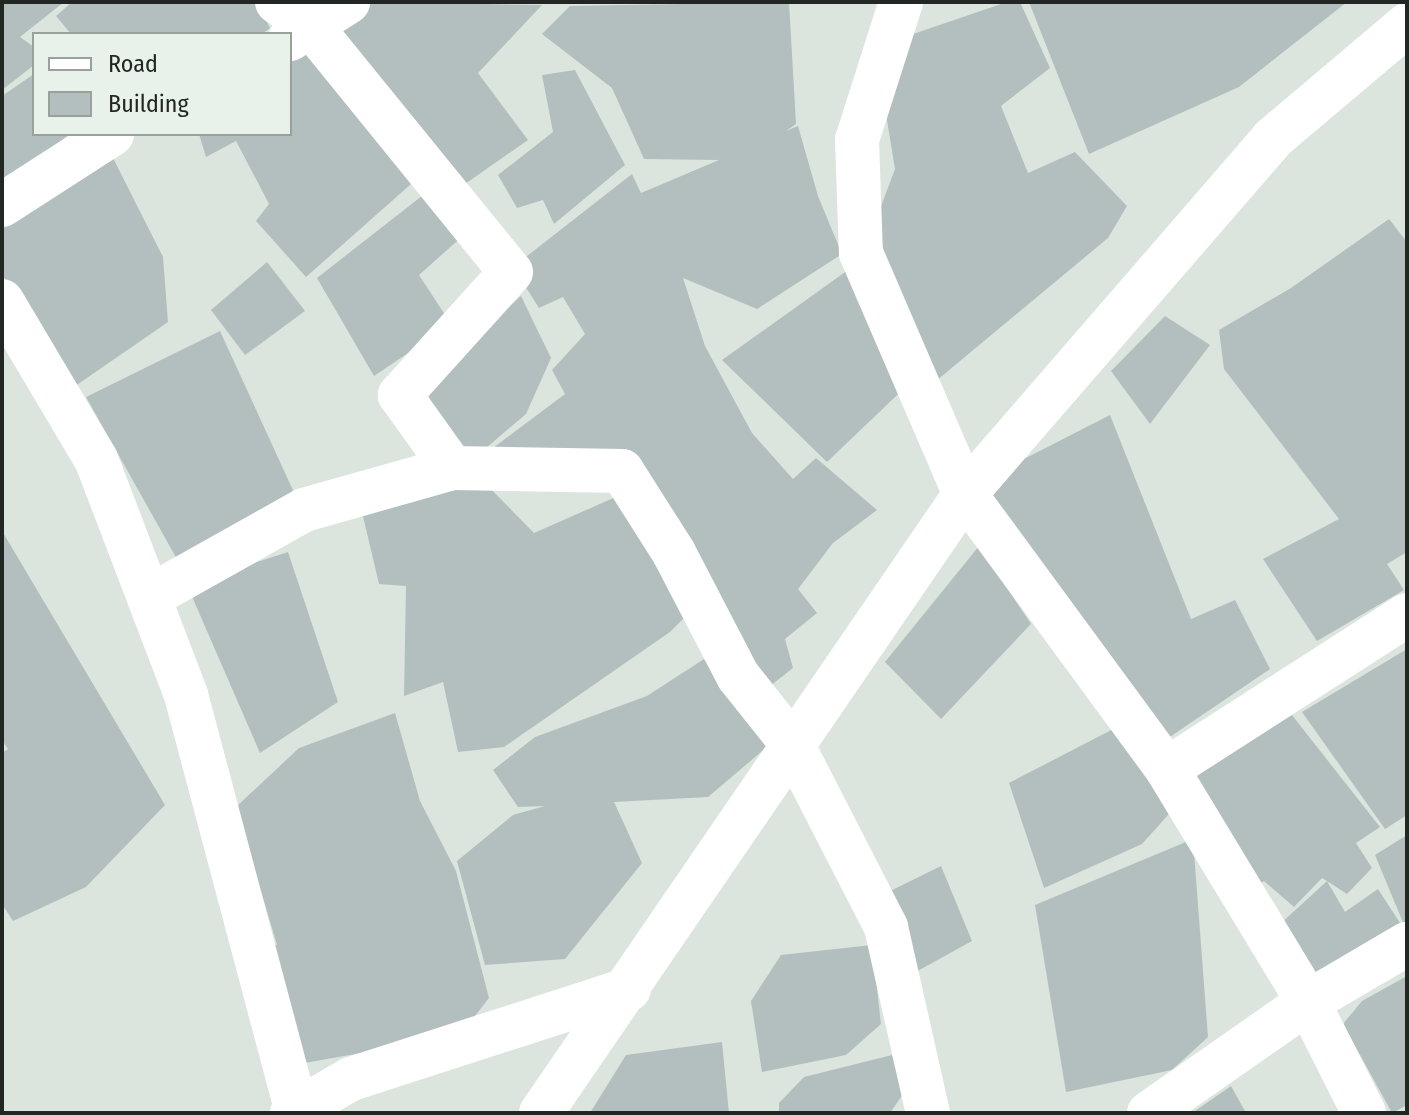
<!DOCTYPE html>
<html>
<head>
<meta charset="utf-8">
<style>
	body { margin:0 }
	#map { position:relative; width:1409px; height:1115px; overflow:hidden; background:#dbe5de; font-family:"Fira Sans Condensed",sans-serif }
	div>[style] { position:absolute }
	.building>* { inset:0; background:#b3bfbe }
	.minor>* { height:44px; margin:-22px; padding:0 22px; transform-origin:22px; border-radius:22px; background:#fff }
	.secondary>* { height:44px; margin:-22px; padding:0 22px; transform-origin:22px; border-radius:22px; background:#fff }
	span { translate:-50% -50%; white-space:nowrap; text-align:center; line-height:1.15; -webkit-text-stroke:8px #e8f2eb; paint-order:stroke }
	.frame { position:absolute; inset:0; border:4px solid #232724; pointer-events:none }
	.legend { position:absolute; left:32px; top:32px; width:260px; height:104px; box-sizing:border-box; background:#e8f2eb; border:2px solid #99a19b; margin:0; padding:10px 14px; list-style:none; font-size:24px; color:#232724 }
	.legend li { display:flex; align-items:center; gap:16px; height:40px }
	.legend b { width:40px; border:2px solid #99a19b }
</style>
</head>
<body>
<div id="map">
	<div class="building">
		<i style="clip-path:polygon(2px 2px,64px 2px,20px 37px,34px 47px,34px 65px,2px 90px)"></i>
		<i style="clip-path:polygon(72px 2px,257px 2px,270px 28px,262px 34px,71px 34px,56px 16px)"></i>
		<i style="clip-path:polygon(369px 2px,542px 5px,478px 73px,528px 140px,455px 191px,326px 28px)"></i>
		<i style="clip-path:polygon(789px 2px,796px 124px,786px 131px,798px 126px,818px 196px,842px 254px,757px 309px,683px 278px,705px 346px,752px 433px,793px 479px,816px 458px,877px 510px,833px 543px,798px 589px,817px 613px,785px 639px,793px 668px,752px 700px,616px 462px,493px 448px,565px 394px,552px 370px,585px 334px,563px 297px,539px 308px,513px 267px,632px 174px,641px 193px,719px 160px,644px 159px,612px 88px,542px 34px,570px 6px)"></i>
		<i style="clip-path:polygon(1007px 2px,1020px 2px,1050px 68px,1001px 106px,1028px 173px,1075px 152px,1127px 206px,1108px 238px,936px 381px,871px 233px,895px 169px,875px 47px)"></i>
		<i style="clip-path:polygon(1029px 2px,1347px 2px,1239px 87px,1089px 154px)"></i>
		<i style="clip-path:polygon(309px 37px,419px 177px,306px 277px,256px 221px,269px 204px,236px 141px,206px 157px,199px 134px,290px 134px,290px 51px)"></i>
		<i style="clip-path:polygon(575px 70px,625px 165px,554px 224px,543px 200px,517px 208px,498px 175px,553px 132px,542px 75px)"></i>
		<i style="clip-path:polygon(34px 74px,34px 134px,70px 134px,2px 186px,2px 96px)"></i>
		<i style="clip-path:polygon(110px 152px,163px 257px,168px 322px,71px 389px,2px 274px,2px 218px)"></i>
		<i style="clip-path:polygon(427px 192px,465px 234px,419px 275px,451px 324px,374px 376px,317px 278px)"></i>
		<i style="clip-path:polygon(1389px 219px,1407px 242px,1407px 552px,1387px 564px,1404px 590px,1317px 641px,1263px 559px,1339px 519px,1224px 369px,1219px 330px,1291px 288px)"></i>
		<i style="clip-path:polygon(267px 262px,305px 311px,245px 355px,211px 310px)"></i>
		<i style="clip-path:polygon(848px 270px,915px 378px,827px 462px,722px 360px)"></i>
		<i style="clip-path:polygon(521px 296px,551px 358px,526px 414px,479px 454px,447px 450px,424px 383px)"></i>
		<i style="clip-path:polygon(1165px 316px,1210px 345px,1150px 424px,1111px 371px)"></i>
		<i style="clip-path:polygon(220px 331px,297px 499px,182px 568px,86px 397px)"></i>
		<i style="clip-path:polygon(1110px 415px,1191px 619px,1235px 600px,1270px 669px,1158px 745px,975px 507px,1022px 460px)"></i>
		<i style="clip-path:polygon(479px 477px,534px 533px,627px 492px,694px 608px,670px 632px,504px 747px,458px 752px,443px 682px,404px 696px,406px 586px,379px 584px,362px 512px)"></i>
		<i style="clip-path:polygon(2px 531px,165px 805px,86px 887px,13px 921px,2px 904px,2px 753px,8px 749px,2px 740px)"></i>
		<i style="clip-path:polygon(979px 546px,1031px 624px,941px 719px,885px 662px)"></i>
		<i style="clip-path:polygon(288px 552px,338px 702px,260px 753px,187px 585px)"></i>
		<i style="clip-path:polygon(1407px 649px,1407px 815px,1385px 829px,1302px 712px)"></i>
		<i style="clip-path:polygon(704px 659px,767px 747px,708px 797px,614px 802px,642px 863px,565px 959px,485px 965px,457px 861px,513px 815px,545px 806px,518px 807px,493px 770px,535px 737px,647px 696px)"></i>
		<i style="clip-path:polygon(1288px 710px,1380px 827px,1356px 843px,1372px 868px,1347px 894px,1327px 881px,1345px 912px,1378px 889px,1400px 923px,1310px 987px,1278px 926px,1327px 881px,1322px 878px,1294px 907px,1264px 881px,1247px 892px,1184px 782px)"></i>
		<i style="clip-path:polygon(395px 713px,420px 801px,456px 871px,489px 998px,471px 1021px,372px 1051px,299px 1064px,263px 946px,277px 945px,236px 807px,299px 748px)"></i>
		<i style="clip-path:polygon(1119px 726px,1169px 814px,1142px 844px,1044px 888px,1009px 783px)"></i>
		<i style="clip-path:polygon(1407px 835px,1407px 932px,1375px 855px)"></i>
		<i style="clip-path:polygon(1193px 839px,1208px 1037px,1172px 1070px,1066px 1092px,1035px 905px)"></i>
		<i style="clip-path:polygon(941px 866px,972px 941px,914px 973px,880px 896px)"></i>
		<i style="clip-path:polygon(872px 945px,881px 1024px,846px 1055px,762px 1072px,751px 1001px,781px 955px)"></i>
		<i style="clip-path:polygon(1407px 976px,1407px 1105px,1392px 1113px,1343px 1024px,1362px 1001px)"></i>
		<i style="clip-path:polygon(722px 1042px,729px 1113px,590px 1113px,626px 1055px)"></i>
		<i style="clip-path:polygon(892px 1055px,903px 1094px,890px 1113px,779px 1113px,779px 1103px,804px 1077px)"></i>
		<i style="clip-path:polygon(1231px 1086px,1246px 1113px,1192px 1113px)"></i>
	</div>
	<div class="minor">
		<i style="left:277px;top:2px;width:40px;rotate:34.9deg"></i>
		<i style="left:310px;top:25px;width:318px;rotate:50.9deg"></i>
		<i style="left:511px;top:272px;width:166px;rotate:132.1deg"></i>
		<i style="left:400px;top:395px;width:90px;rotate:54.5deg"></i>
		<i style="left:452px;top:468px;width:170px;rotate:1deg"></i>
		<i style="left:622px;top:471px;width:97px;rotate:57.6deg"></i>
		<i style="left:674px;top:553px;width:139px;rotate:62.5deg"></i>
		<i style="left:738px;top:676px;width:87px;rotate:51.5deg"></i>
		<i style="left:792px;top:744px;width:206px;rotate:62.8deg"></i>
		<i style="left:886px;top:927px;width:191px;rotate:77.3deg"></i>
		<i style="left:901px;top:2px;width:145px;rotate:107.7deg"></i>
		<i style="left:857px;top:140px;width:113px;rotate:88deg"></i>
		<i style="left:861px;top:253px;width:262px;rotate:66.7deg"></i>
		<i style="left:965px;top:494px;width:341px;rotate:53.7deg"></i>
		<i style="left:1167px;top:769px;width:272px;rotate:58.8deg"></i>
		<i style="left:1308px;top:1002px;width:124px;rotate:63.2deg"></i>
		<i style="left:290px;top:39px;width:69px;rotate:-32.5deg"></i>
		<i style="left:2px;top:205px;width:131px;rotate:-32.8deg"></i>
		<i style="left:2px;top:301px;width:184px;rotate:59.3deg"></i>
		<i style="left:96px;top:459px;width:253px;rotate:69.1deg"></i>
		<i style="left:186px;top:695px;width:428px;rotate:75.1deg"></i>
		<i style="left:149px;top:597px;width:178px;rotate:-29.3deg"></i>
		<i style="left:304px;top:510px;width:154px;rotate:-15.8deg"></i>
		<i style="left:1167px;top:769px;width:285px;rotate:-32.7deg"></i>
		<i style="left:1149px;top:1113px;width:194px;rotate:-34.9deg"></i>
		<i style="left:1308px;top:1002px;width:115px;rotate:-30.4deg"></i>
	</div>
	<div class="secondary">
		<i style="left:292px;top:1113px;width:68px;rotate:-30deg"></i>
		<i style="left:351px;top:1079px;width:292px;rotate:-17.9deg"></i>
		<i style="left:541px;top:1113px;width:750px;rotate:-55.59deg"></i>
		<i style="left:965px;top:494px;width:469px;rotate:-49.1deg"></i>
		<i style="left:1272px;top:139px;width:177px;rotate:-40.2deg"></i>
	</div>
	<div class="frame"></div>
	<ul class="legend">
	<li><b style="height:10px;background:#fff"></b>Road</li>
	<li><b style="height:22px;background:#b3bfbe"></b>Building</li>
	</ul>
</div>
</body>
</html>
